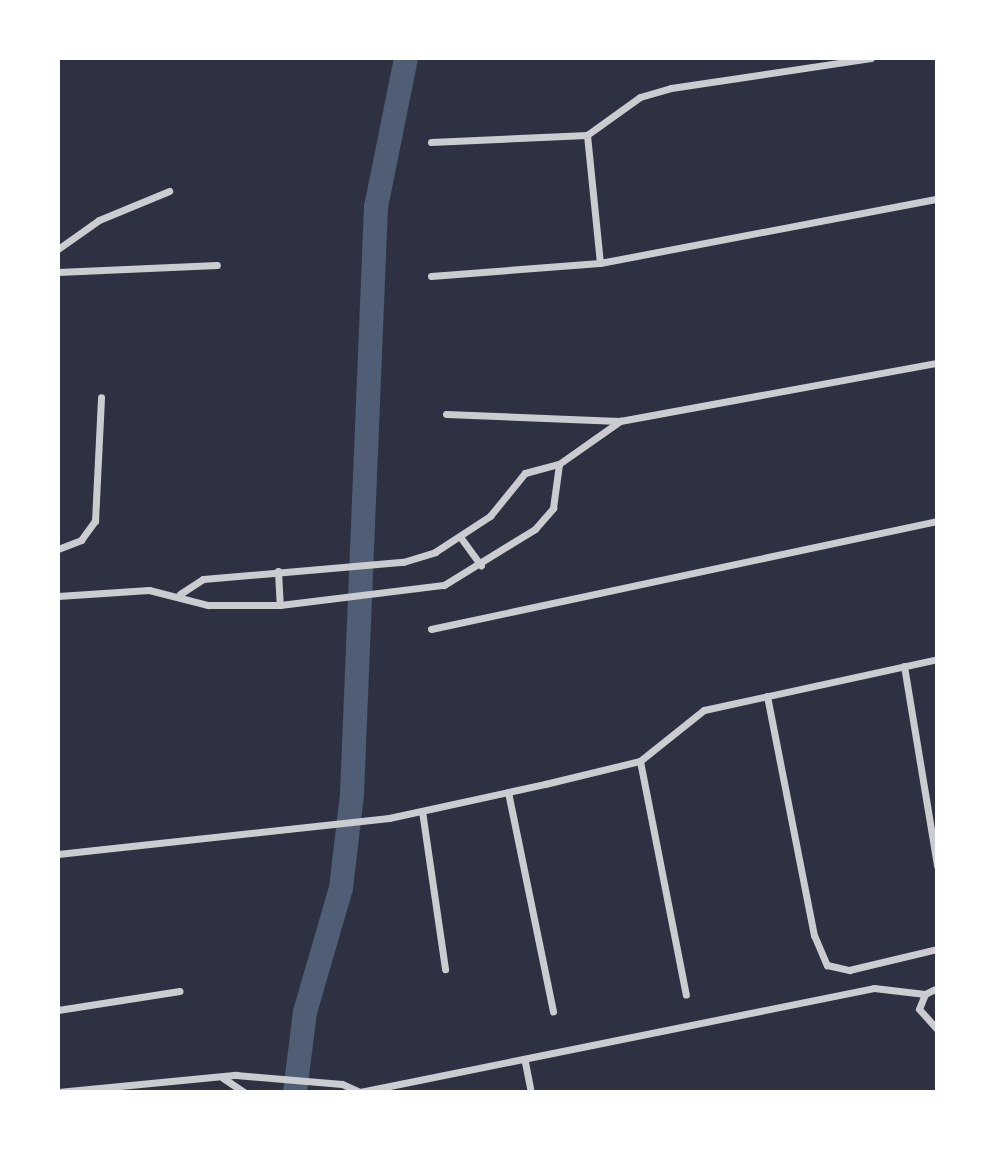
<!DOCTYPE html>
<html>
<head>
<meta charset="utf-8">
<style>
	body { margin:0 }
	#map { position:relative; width:995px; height:1150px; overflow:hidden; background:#2d3142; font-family:"PT Sans Narrow",sans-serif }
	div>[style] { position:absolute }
	.canal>* { height:24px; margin:-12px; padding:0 12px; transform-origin:12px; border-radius:12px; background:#4f5d75 }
	.minor>* { height:7px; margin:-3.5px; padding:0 3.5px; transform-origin:3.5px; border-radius:3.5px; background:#caccd0 }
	span { translate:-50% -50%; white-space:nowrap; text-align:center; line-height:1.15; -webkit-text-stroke:7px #fff; paint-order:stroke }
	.frame { position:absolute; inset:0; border:60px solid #fff; pointer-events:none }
</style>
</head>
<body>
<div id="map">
	<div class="canal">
		<i style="left:295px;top:1092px;width:81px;rotate:-82.9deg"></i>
		<i style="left:305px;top:1012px;width:129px;rotate:-73.8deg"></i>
		<i style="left:341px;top:888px;width:95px;rotate:-83.3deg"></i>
		<i style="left:352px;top:794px;width:587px;rotate:-87.66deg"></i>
		<i style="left:376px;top:207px;width:152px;rotate:-78.6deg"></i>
	</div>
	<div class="minor">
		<i style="left:431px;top:142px;width:156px;rotate:-2.6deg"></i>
		<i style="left:58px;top:249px;width:50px;rotate:-35.3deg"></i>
		<i style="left:99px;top:220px;width:76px;rotate:-22.5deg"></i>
		<i style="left:600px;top:263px;width:129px;rotate:-95.8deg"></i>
		<i style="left:587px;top:135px;width:65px;rotate:-35.6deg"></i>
		<i style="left:640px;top:97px;width:32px;rotate:-16deg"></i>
		<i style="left:671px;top:88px;width:202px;rotate:-8.5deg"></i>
		<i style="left:58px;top:272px;width:159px;rotate:-2.5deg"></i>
		<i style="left:431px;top:276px;width:169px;rotate:-4.4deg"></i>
		<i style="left:600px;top:263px;width:343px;rotate:-10.8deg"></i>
		<i style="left:446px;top:414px;width:173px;rotate:2.3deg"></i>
		<i style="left:461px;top:538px;width:34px;rotate:54deg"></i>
		<i style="left:58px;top:549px;width:25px;rotate:-21deg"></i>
		<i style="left:81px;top:540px;width:24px;rotate:-54deg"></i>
		<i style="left:95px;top:521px;width:124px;rotate:-87.2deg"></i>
		<i style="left:278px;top:571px;width:34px;rotate:87deg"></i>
		<i style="left:180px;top:594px;width:27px;rotate:-33deg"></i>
		<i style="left:203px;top:579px;width:201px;rotate:-4.9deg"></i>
		<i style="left:403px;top:562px;width:34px;rotate:-17deg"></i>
		<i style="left:435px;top:552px;width:66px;rotate:-33.2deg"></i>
		<i style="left:490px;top:516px;width:55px;rotate:-50.9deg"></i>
		<i style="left:525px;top:473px;width:35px;rotate:-15deg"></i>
		<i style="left:559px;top:464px;width:75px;rotate:-35.2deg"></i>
		<i style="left:620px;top:421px;width:322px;rotate:-10.4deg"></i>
		<i style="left:58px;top:596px;width:91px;rotate:-3.8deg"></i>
		<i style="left:149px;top:590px;width:61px;rotate:14.3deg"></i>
		<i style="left:208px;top:605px;width:72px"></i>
		<i style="left:280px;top:605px;width:165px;rotate:-7deg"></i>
		<i style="left:444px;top:585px;width:107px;rotate:-31.6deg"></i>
		<i style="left:535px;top:529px;width:28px;rotate:-49deg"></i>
		<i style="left:553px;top:508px;width:44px;rotate:-82.2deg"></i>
		<i style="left:431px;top:629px;width:517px;rotate:-12.05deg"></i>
		<i style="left:904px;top:666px;width:203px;rotate:80.6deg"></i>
		<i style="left:767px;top:696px;width:244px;rotate:78.9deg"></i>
		<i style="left:814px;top:935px;width:33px;rotate:67deg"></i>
		<i style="left:827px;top:965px;width:23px;rotate:13deg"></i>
		<i style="left:849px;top:970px;width:90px;rotate:-13.4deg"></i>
		<i style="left:640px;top:761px;width:238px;rotate:78.9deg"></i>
		<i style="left:508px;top:792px;width:224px;rotate:78.4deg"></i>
		<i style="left:422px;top:811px;width:160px;rotate:81.7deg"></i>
		<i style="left:58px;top:854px;width:333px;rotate:-6.2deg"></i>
		<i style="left:389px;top:818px;width:160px;rotate:-12.3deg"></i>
		<i style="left:545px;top:784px;width:98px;rotate:-13.6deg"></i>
		<i style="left:640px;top:761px;width:82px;rotate:-38.6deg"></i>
		<i style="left:704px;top:710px;width:239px;rotate:-12.3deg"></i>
		<i style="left:937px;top:988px;width:13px;rotate:153deg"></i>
		<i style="left:925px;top:994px;width:16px;rotate:112deg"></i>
		<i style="left:919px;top:1009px;width:27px;rotate:48deg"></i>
		<i style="left:58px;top:1010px;width:123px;rotate:-8.9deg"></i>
		<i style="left:525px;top:1062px;width:31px;rotate:79deg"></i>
		<i style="left:223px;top:1078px;width:25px;rotate:34deg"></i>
		<i style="left:58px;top:1092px;width:179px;rotate:-5.5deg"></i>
		<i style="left:236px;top:1075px;width:106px;rotate:4.9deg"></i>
		<i style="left:342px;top:1084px;width:20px;rotate:24deg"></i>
		<i style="left:360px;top:1092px;width:524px;rotate:-11.44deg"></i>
		<i style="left:874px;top:988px;width:51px;rotate:6.7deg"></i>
	</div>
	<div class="frame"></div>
</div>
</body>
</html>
